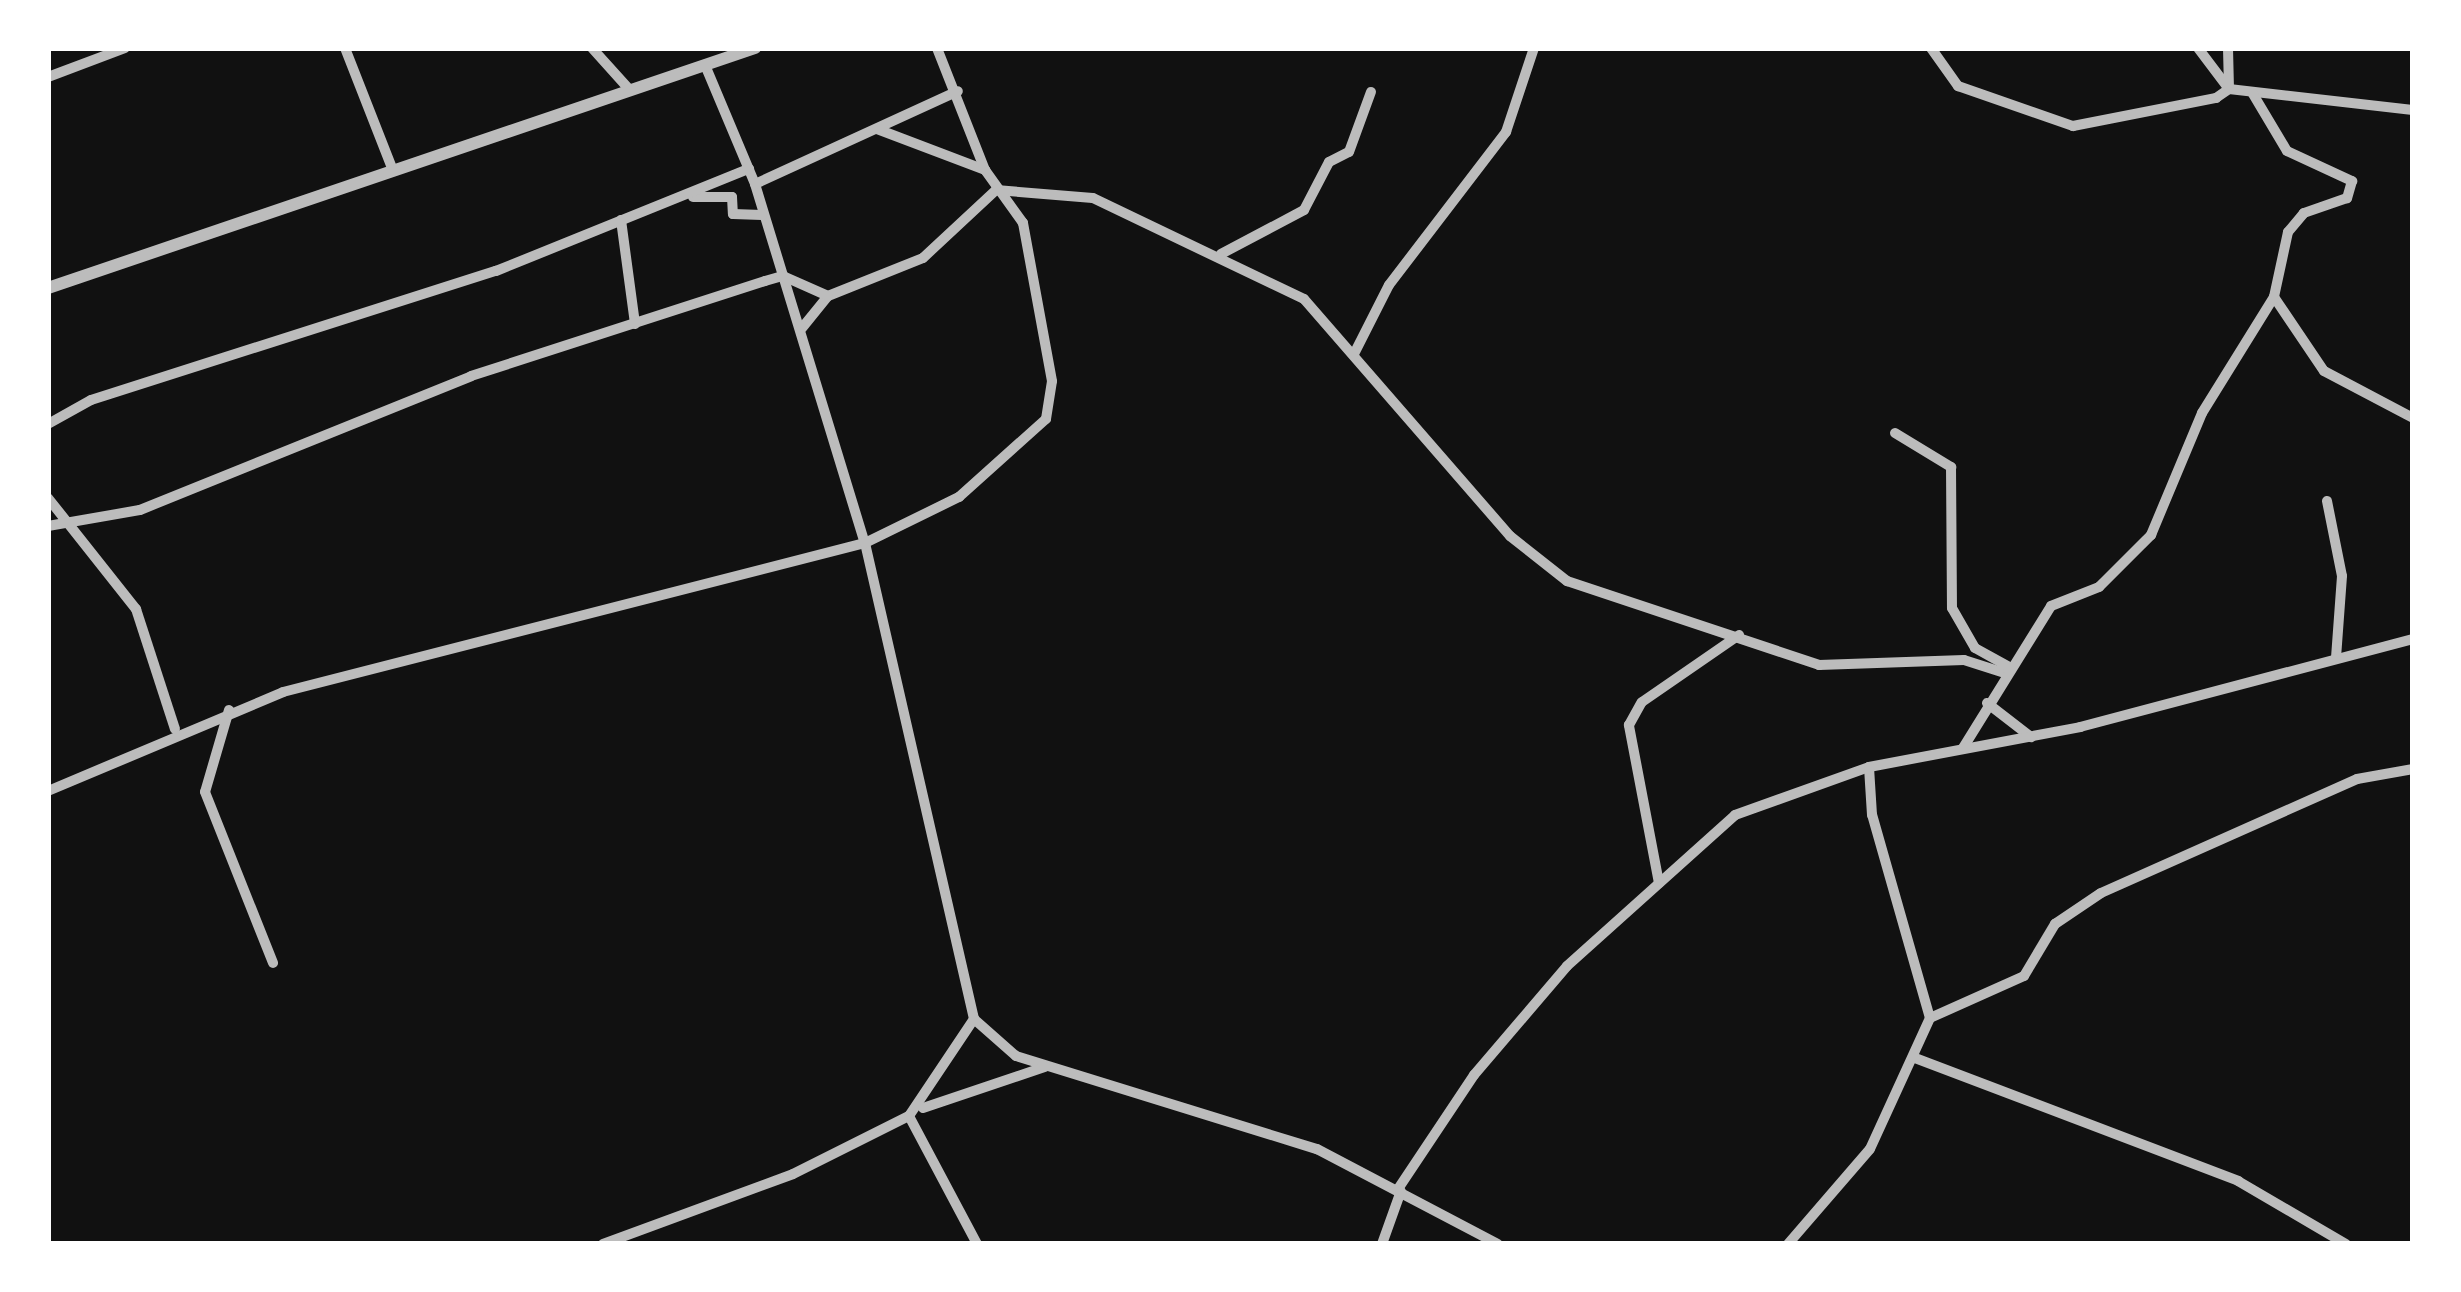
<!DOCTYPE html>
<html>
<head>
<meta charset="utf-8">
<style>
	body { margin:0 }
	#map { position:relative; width:2461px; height:1292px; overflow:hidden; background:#111; font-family:"Fira Sans",sans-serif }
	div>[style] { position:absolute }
	.minor>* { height:10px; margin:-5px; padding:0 5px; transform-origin:5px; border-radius:5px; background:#bcbcbc }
	.tertiary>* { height:12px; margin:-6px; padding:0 6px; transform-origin:6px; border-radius:6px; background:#bcbcbc }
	span { translate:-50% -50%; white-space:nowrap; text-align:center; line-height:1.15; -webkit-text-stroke:12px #fff; paint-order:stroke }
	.frame { position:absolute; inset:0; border:51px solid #fff; pointer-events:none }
</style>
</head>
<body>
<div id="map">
	<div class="minor">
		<i style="left:345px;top:48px;width:129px;rotate:68.6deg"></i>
		<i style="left:592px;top:48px;width:54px;rotate:48deg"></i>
		<i style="left:1931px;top:48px;width:47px;rotate:54.6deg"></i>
		<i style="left:1958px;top:86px;width:122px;rotate:19.2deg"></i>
		<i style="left:2073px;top:126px;width:146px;rotate:-11.1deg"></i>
		<i style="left:2216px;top:98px;width:16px;rotate:-35deg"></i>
		<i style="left:2229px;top:89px;width:41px;rotate:-91.4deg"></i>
		<i style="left:2198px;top:48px;width:51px;rotate:52.9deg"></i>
		<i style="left:2229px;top:89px;width:185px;rotate:6.5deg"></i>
		<i style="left:705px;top:65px;width:129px;rotate:67.2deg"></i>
		<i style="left:755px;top:184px;width:375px;rotate:73deg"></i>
		<i style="left:865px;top:543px;width:488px;rotate:77.1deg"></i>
		<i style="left:974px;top:1019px;width:56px;rotate:41.4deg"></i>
		<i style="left:1016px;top:1056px;width:315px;rotate:17.2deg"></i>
		<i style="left:1317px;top:1149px;width:204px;rotate:27.7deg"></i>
		<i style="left:48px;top:77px;width:82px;rotate:-20.6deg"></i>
		<i style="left:2253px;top:94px;width:66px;rotate:59.2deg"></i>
		<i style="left:2287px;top:151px;width:72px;rotate:24.8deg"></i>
		<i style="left:2352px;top:181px;width:18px;rotate:106deg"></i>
		<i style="left:2347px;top:198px;width:46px;rotate:160.8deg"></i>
		<i style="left:2304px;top:213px;width:25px;rotate:130deg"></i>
		<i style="left:2288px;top:232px;width:66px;rotate:102.2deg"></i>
		<i style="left:2274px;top:297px;width:89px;rotate:56deg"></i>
		<i style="left:2324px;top:371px;width:101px;rotate:27.8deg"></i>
		<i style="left:877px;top:129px;width:116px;rotate:20.8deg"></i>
		<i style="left:755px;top:184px;width:223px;rotate:-24.6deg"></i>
		<i style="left:693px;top:197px;width:39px"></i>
		<i style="left:732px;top:197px;width:17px;rotate:87deg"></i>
		<i style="left:733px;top:214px;width:29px;rotate:2deg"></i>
		<i style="left:621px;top:220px;width:105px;rotate:82.3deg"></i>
		<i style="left:1221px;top:254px;width:94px;rotate:-27.9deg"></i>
		<i style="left:1304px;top:210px;width:54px;rotate:-62.5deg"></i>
		<i style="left:1329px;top:162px;width:22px;rotate:-27deg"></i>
		<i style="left:1349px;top:152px;width:64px;rotate:-69.9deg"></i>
		<i style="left:802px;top:328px;width:41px;rotate:-50.9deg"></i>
		<i style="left:828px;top:296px;width:102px;rotate:-21.8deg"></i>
		<i style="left:923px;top:258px;width:100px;rotate:-43deg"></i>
		<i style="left:996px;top:190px;width:97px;rotate:4.7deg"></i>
		<i style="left:1093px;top:198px;width:234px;rotate:25.6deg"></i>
		<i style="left:1304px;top:299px;width:314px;rotate:49deg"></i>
		<i style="left:1510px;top:536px;width:73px;rotate:38.3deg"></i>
		<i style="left:1567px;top:581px;width:266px;rotate:18.4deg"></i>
		<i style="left:1819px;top:665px;width:145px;rotate:-2deg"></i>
		<i style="left:1964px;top:660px;width:46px;rotate:17.7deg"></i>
		<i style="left:1354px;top:354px;width:77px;rotate:-63.1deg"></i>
		<i style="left:1389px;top:285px;width:193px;rotate:-52.6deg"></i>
		<i style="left:1506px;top:132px;width:89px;rotate:-71.6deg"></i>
		<i style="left:48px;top:424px;width:49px;rotate:-29.2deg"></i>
		<i style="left:91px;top:400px;width:425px;rotate:-17.7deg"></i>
		<i style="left:496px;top:271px;width:273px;rotate:-22deg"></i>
		<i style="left:1895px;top:433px;width:66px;rotate:31.3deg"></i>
		<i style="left:1951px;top:467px;width:141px;rotate:89.6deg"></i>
		<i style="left:1952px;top:608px;width:46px;rotate:60.1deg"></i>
		<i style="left:1975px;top:648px;width:39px;rotate:29deg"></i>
		<i style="left:48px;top:498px;width:142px;rotate:51.6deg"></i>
		<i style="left:136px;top:609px;width:126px;rotate:72deg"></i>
		<i style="left:2327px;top:501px;width:76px;rotate:78.7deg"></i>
		<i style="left:2342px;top:576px;width:82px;rotate:94.2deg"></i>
		<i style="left:48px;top:526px;width:93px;rotate:-9.9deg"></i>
		<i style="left:140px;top:510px;width:357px;rotate:-22deg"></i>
		<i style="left:471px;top:376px;width:309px;rotate:-17.9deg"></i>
		<i style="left:765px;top:281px;width:19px;rotate:-16deg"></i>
		<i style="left:783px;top:276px;width:49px;rotate:24deg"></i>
		<i style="left:1987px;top:703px;width:56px;rotate:37.7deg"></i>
		<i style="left:229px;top:710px;width:85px;rotate:106.3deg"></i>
		<i style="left:205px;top:792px;width:184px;rotate:68.3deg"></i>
		<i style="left:1963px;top:748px;width:167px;rotate:-58.2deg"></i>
		<i style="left:2051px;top:606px;width:52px;rotate:-21.6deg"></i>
		<i style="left:2099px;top:587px;width:74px;rotate:-45deg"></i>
		<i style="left:2151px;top:535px;width:132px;rotate:-67.3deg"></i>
		<i style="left:2202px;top:413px;width:137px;rotate:-58.2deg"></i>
		<i style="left:48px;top:791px;width:255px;rotate:-22.8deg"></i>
		<i style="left:283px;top:692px;width:601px;rotate:-14.36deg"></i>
		<i style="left:865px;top:543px;width:105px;rotate:-26.1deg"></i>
		<i style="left:959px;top:497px;width:117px;rotate:-41.9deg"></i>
		<i style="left:1046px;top:419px;width:38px;rotate:-81deg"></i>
		<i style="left:1052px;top:381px;width:161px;rotate:-100.4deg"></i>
		<i style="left:1023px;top:223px;width:65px;rotate:-125.6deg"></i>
		<i style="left:985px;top:170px;width:131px;rotate:-111.5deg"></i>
		<i style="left:1659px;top:883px;width:161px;rotate:-100.8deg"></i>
		<i style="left:1629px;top:725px;width:26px;rotate:-61deg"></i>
		<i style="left:1642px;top:702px;width:118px;rotate:-34.6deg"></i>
		<i style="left:1930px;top:1018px;width:103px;rotate:-24.1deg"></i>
		<i style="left:2024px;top:976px;width:61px;rotate:-59.2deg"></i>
		<i style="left:2055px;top:924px;width:55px;rotate:-34deg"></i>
		<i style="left:2101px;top:893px;width:280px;rotate:-24deg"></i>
		<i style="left:2357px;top:779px;width:57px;rotate:-10.1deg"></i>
		<i style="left:1915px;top:1058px;width:346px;rotate:20.8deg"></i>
		<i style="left:2238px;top:1181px;width:125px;rotate:30.3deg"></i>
		<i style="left:923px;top:1108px;width:129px;rotate:-18.6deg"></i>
		<i style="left:909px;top:1116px;width:145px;rotate:62deg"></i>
		<i style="left:1398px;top:1189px;width:137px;rotate:-56.3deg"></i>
		<i style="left:1474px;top:1075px;width:143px;rotate:-49.5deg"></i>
		<i style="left:1567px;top:966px;width:226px;rotate:-41.9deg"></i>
		<i style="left:1735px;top:815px;width:142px;rotate:-19.7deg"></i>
		<i style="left:1869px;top:767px;width:215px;rotate:-10.7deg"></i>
		<i style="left:2080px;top:727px;width:344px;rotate:-14.8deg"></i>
		<i style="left:603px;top:1244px;width:202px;rotate:-20.2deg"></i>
		<i style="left:793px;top:1174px;width:130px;rotate:-26.6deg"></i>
		<i style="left:909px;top:1116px;width:117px;rotate:-56.2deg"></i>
		<i style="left:1382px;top:1244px;width:56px;rotate:-70.3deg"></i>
		<i style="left:1788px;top:1244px;width:125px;rotate:-49.2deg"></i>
		<i style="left:1870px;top:1149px;width:144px;rotate:-65.4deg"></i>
		<i style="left:1930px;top:1018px;width:211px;rotate:-105.9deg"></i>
		<i style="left:1872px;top:815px;width:48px;rotate:-93.6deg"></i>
	</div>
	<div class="tertiary">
		<i style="left:48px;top:288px;width:747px;rotate:-18.75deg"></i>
	</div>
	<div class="frame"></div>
</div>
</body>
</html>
